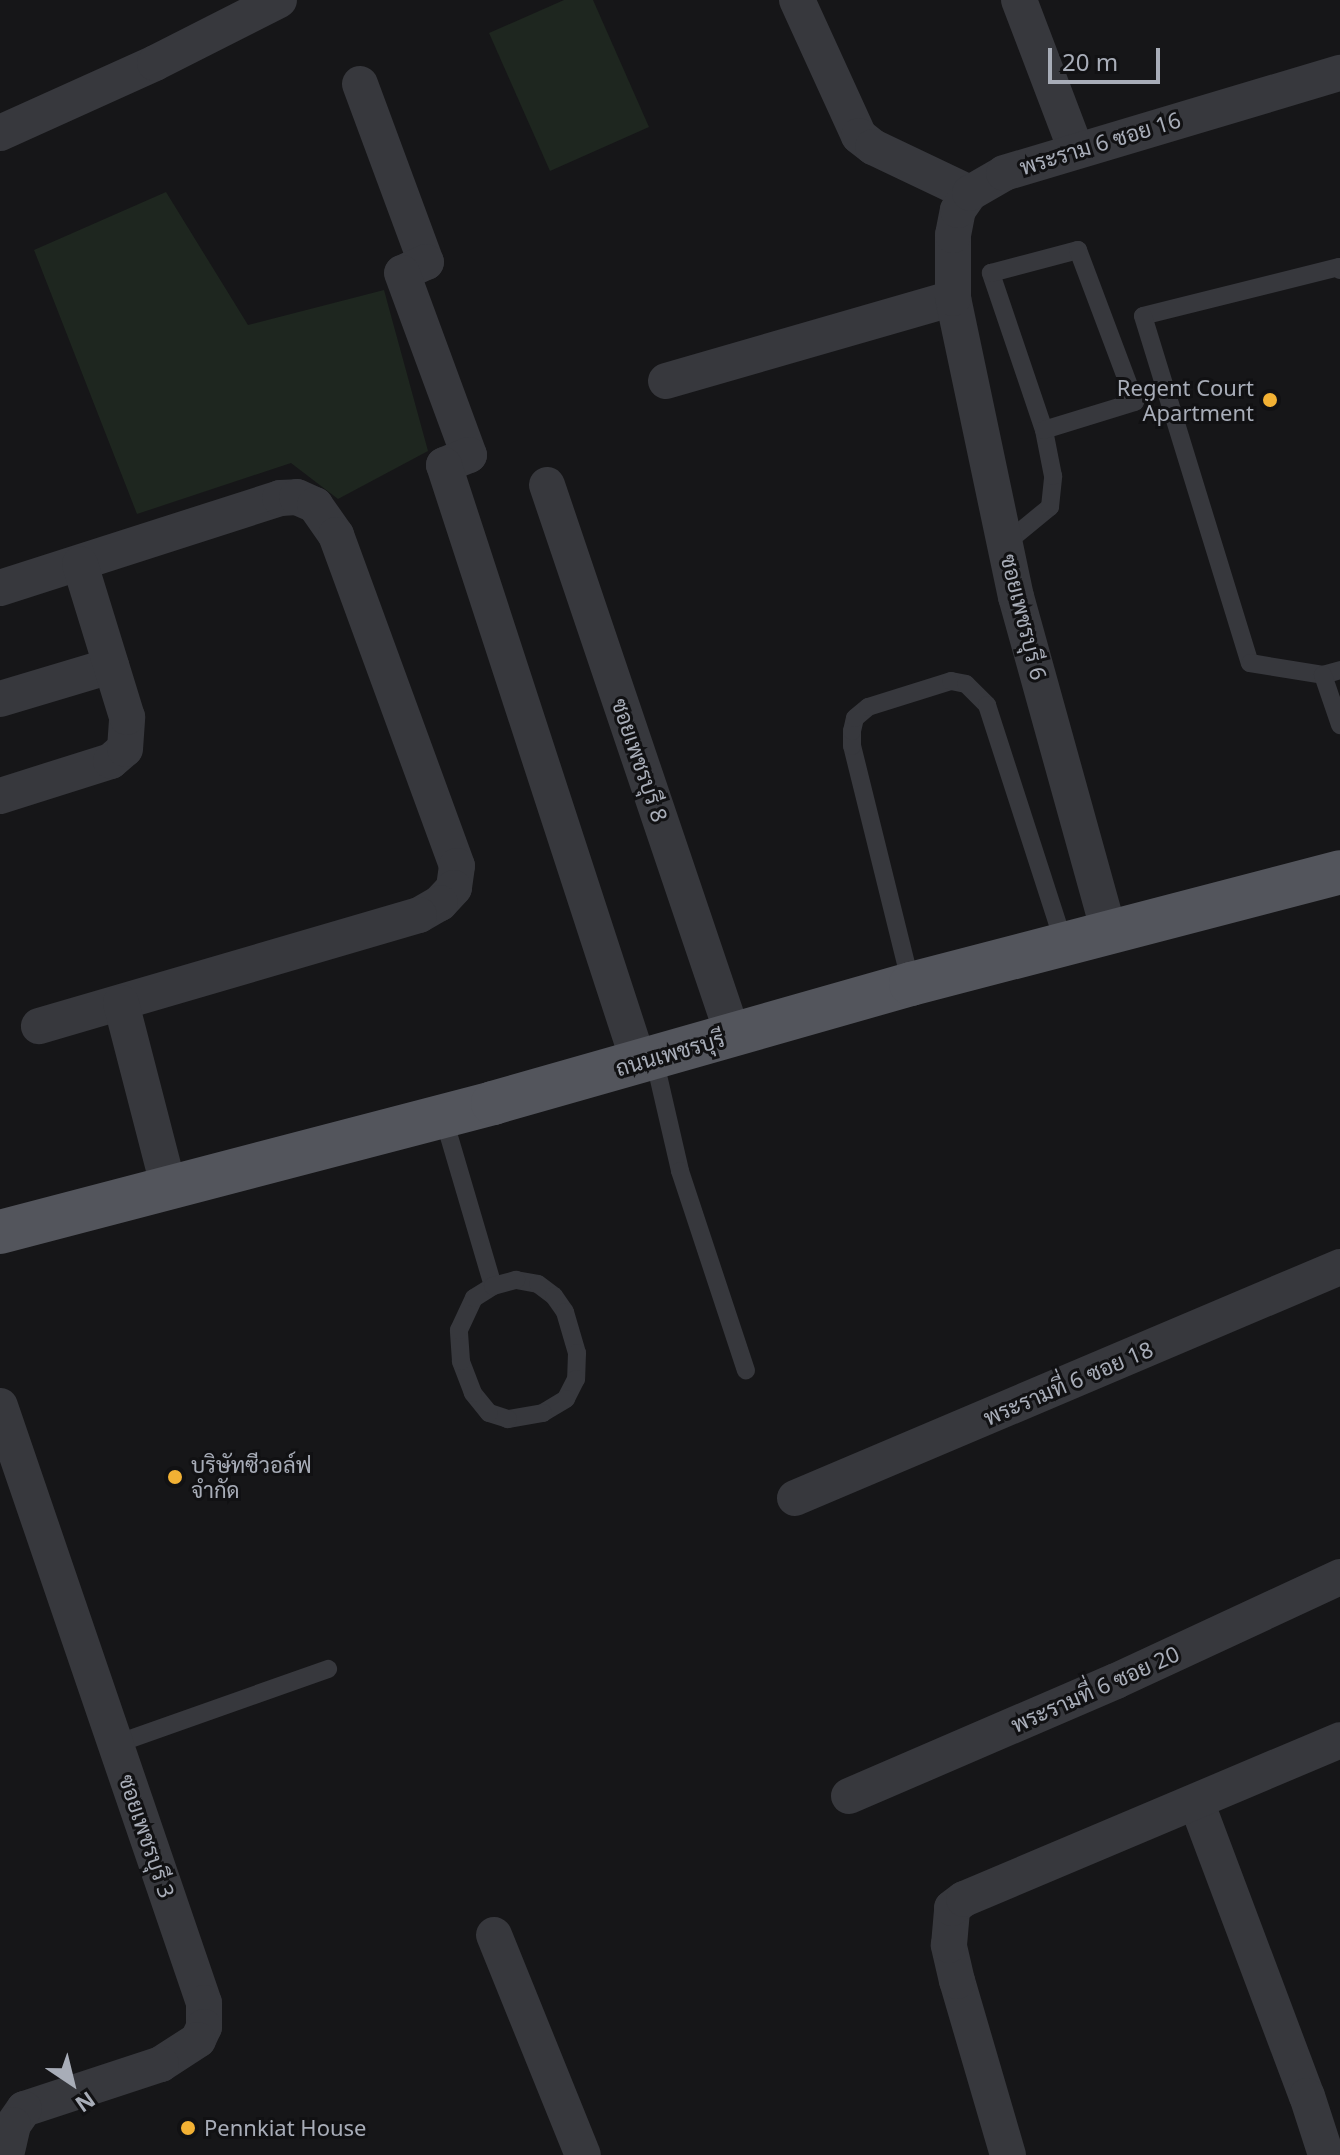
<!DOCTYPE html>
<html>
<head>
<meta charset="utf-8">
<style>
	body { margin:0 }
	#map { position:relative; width:1340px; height:2155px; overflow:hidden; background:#161618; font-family:"Noto Sans",Sarabun,sans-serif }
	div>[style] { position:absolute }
	.green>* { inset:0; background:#1e261f }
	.service>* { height:18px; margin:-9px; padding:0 9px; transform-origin:9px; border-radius:9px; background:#37383d }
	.minor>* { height:36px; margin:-18px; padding:0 18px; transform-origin:18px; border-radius:18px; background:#37383d }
	.primary>* { height:44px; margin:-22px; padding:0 22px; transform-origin:22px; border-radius:22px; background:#53555c }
	.dots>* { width:22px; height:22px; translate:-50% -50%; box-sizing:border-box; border:4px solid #111113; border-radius:50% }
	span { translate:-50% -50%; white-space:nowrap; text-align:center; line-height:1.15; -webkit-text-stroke:6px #111113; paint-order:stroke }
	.street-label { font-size:22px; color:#a8adb8 }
	.poi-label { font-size:22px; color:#a8adb8 }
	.right { translate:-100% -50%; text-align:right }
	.left { translate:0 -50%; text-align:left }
	.north { position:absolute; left:32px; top:2043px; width:80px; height:80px; -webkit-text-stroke:6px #111113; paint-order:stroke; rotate:145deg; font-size:22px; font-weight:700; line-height:32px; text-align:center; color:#a8adb8 }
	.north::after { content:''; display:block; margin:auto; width:28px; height:36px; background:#a8adb8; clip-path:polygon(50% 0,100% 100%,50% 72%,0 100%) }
	.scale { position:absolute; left:1048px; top:48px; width:112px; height:36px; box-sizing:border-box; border:4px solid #a8adb8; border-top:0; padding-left:10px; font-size:24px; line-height:28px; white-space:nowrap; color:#a8adb8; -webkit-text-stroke:6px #111113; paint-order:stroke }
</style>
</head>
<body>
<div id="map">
	<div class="green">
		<i style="clip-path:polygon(564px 0,593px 0,649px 127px,550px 171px,489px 33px)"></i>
		<i style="clip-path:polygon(166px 192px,248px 325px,384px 290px,428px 451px,338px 499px,291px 463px,137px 514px,34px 250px)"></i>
	</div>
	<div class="service">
		<i style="left:1340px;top:270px;width:3px;rotate:-108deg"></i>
		<i style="left:1339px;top:267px;width:202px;rotate:166deg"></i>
		<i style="left:1143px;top:316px;width:363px;rotate:72.9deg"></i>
		<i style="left:1250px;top:663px;width:74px;rotate:9.3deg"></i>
		<i style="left:1323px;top:675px;width:18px;rotate:-16deg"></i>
		<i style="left:1006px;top:543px;width:57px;rotate:-39.3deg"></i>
		<i style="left:1050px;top:507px;width:31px;rotate:-84deg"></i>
		<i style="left:1053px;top:476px;width:47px;rotate:-101.1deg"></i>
		<i style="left:1044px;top:430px;width:166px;rotate:-108.7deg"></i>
		<i style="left:991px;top:273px;width:90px;rotate:-14.8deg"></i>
		<i style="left:1078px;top:250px;width:162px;rotate:69.4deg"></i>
		<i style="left:1135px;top:402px;width:95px;rotate:162.9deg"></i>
		<i style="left:1323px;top:675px;width:53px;rotate:71.2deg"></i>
		<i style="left:911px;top:984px;width:245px;rotate:-103.9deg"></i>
		<i style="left:852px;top:746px;width:15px;rotate:-90deg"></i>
		<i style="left:852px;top:731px;width:13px;rotate:-77deg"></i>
		<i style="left:855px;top:718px;width:17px;rotate:-40deg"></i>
		<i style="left:868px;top:707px;width:87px;rotate:-17.4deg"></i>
		<i style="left:951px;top:681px;width:15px;rotate:11deg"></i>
		<i style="left:966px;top:684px;width:30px;rotate:45deg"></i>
		<i style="left:987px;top:705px;width:251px;rotate:72.1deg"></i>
		<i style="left:654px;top:1058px;width:116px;rotate:77deg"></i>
		<i style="left:680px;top:1171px;width:210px;rotate:71.7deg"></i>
		<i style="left:443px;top:1116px;width:177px;rotate:73.6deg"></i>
		<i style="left:516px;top:1280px;width:22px;rotate:10deg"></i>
		<i style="left:538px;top:1284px;width:20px;rotate:37deg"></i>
		<i style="left:554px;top:1296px;width:19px;rotate:55deg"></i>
		<i style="left:565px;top:1312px;width:43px;rotate:73.7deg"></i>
		<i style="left:577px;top:1353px;width:26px;rotate:92deg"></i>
		<i style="left:576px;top:1379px;width:22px;rotate:117deg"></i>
		<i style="left:566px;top:1399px;width:27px;rotate:149deg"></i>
		<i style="left:543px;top:1413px;width:36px;rotate:170deg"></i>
		<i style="left:508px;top:1419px;width:20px;rotate:-162deg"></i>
		<i style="left:489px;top:1413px;width:26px;rotate:-129deg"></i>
		<i style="left:473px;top:1393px;width:34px;rotate:-111deg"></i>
		<i style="left:461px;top:1361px;width:31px;rotate:-94deg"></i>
		<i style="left:459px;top:1330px;width:35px;rotate:-65deg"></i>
		<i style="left:474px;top:1298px;width:22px;rotate:-32deg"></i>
		<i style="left:493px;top:1286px;width:24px;rotate:-15deg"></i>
		<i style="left:116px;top:1744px;width:225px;rotate:-19.5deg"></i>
	</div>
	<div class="minor">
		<i style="left:797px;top:0;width:149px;rotate:65.5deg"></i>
		<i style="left:859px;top:136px;width:18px;rotate:38deg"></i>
		<i style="left:873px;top:147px;width:107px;rotate:25.4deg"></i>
		<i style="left:1019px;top:0;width:160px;rotate:69.2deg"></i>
		<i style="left:360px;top:84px;width:190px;rotate:69.7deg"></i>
		<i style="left:426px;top:262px;width:26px;rotate:155deg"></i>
		<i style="left:402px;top:273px;width:194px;rotate:69.8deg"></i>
		<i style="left:469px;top:455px;width:27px;rotate:158deg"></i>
		<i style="left:444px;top:465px;width:629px;rotate:71.94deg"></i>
		<i style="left:0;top:133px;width:170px;rotate:-24.3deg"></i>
		<i style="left:155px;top:63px;width:139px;rotate:-26.9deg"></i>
		<i style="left:666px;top:381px;width:299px;rotate:-16.1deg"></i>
		<i style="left:547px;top:485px;width:581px;rotate:71.32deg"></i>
		<i style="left:0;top:588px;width:294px;rotate:-17.8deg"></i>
		<i style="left:280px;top:498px;width:17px;rotate:-3deg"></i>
		<i style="left:297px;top:497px;width:20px;rotate:24deg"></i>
		<i style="left:315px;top:505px;width:37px;rotate:55deg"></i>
		<i style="left:336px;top:535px;width:352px;rotate:69.9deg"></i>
		<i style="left:457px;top:866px;width:22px;rotate:98deg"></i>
		<i style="left:454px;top:888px;width:21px;rotate:133deg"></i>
		<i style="left:440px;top:903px;width:24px;rotate:150deg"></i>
		<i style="left:419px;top:915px;width:396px;rotate:163.7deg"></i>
		<i style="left:0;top:699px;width:116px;rotate:-16.6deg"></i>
		<i style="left:0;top:796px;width:116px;rotate:-17.5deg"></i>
		<i style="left:111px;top:761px;width:18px;rotate:-41deg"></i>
		<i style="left:125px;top:749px;width:32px;rotate:-86deg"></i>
		<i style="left:127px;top:717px;width:160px;rotate:-107.1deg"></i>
		<i style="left:1109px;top:932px;width:348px;rotate:-105.5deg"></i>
		<i style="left:1016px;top:597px;width:306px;rotate:-101.9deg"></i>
		<i style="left:953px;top:298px;width:63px;rotate:-90deg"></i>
		<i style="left:953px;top:235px;width:25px;rotate:-79deg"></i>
		<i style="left:958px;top:210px;width:21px;rotate:-55deg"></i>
		<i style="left:970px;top:193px;width:39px;rotate:-30deg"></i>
		<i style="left:1004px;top:173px;width:351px;rotate:-16.6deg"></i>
		<i style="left:121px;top:1003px;width:191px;rotate:75.5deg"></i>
		<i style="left:0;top:1406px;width:631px;rotate:71.13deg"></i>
		<i style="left:204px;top:2003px;width:24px;rotate:90deg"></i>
		<i style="left:204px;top:2027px;width:14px;rotate:115deg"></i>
		<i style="left:198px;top:2040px;width:44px;rotate:147deg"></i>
		<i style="left:161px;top:2064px;width:144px;rotate:161.8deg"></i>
		<i style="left:24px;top:2109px;width:19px;rotate:125deg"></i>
		<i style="left:13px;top:2125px;width:31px;rotate:103deg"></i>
		<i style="left:795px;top:1498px;width:592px;rotate:-22.97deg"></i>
		<i style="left:849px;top:1796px;width:291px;rotate:-23.3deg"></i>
		<i style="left:1116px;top:1681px;width:247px;rotate:-24.9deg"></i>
		<i style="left:1197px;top:1804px;width:312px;rotate:69.4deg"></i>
		<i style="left:1307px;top:2096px;width:62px;rotate:72.1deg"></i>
		<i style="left:494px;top:1935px;width:237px;rotate:68deg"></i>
		<i style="left:1008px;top:2155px;width:181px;rotate:-106.3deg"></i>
		<i style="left:957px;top:1981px;width:37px;rotate:-103deg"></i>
		<i style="left:949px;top:1945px;width:37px;rotate:-85deg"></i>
		<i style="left:952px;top:1908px;width:15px;rotate:-37deg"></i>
		<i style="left:964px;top:1899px;width:408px;rotate:-22.9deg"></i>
	</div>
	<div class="primary">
		<i style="left:0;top:1232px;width:510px;rotate:-14.66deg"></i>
		<i style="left:493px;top:1103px;width:435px;rotate:-15.9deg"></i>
		<i style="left:911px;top:984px;width:443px;rotate:-14.6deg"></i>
	</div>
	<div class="dots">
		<i style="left:1270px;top:400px;background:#f2b134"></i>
		<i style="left:175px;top:1477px;background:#f2b134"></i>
		<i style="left:188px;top:2128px;background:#f2b134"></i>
	</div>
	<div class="street-label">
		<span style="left:1100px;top:143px;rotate:-17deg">พระราม 6 ซอย 16</span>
		<span style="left:1024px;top:617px;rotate:76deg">ซอยเพชรบุรี 6</span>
		<span style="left:640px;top:760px;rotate:71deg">ซอยเพชรบุรี 8</span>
		<span style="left:670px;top:1053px;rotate:-16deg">ถนนเพชรบุรี</span>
		<span style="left:1068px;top:1383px;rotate:-23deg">พระรามที่ 6 ซอย 18</span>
		<span style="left:1095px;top:1689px;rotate:-24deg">พระรามที่ 6 ซอย 20</span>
		<span style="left:147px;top:1836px;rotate:71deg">ซอยเพชรบุรี 3</span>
	</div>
	<div class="poi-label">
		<span class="right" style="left:1254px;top:400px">Regent Court<br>Apartment</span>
		<span class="left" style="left:191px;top:1477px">บริษัทซีวอล์ฟ<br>จำกัด</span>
		<span class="left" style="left:204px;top:2128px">Pennkiat House</span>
	</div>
	<div class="north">N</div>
	<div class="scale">20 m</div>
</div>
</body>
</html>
